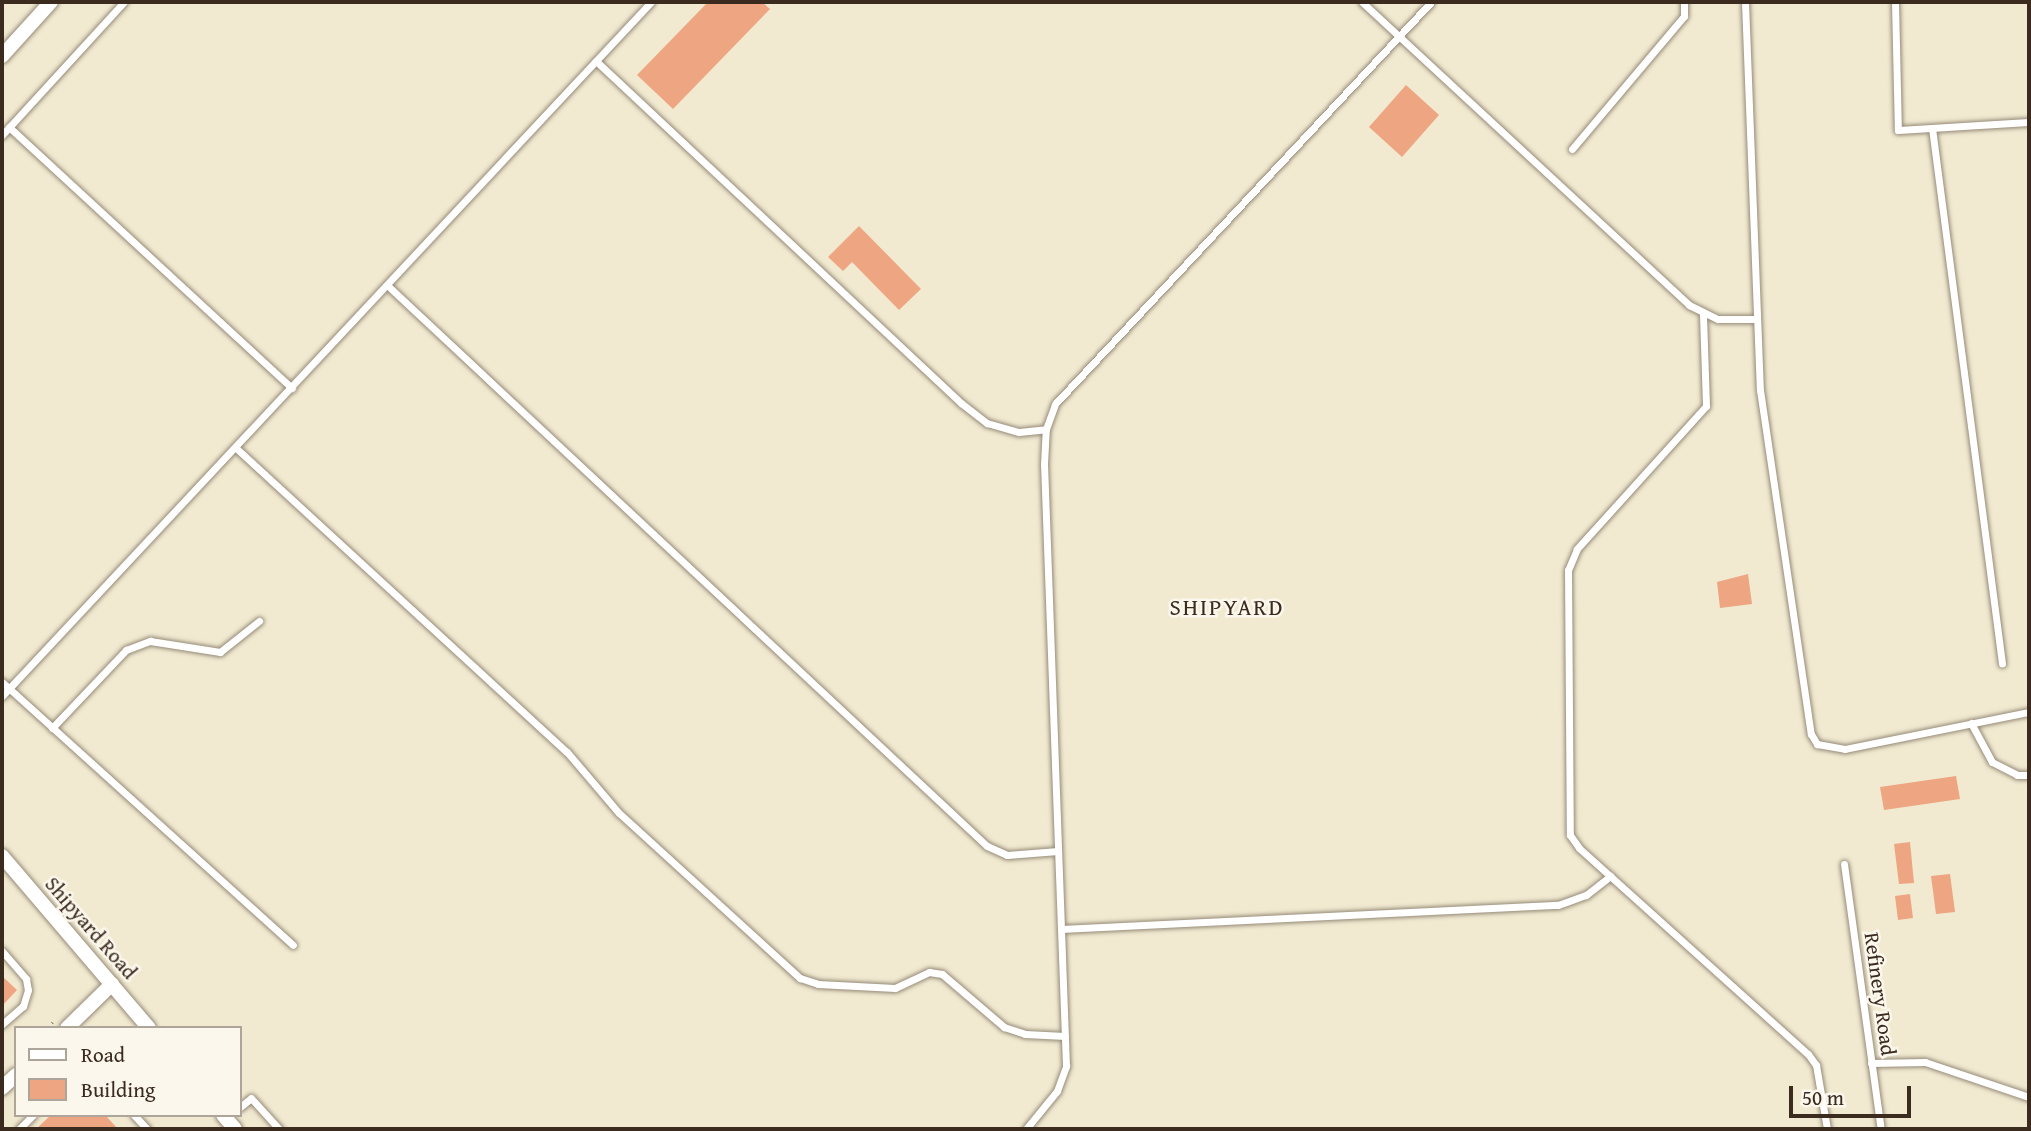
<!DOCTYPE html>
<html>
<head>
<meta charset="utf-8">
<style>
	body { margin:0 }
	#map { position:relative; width:2031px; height:1131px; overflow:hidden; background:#f1ead1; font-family:"Gentium Book Plus",serif }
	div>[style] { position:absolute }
	.building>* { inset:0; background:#eea581 }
	.path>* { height:2.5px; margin-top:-1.25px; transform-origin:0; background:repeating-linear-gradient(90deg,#968a78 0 2px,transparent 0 7px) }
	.roads { filter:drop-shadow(0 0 2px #968a78) drop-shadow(0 0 2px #968a78) }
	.lane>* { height:7px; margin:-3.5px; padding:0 3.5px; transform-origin:3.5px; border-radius:3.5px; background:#fff }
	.street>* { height:14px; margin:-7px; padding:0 7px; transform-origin:7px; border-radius:7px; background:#fff }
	span { translate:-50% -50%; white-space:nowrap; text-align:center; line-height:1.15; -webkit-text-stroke:5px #fbf7ec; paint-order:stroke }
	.street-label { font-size:21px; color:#3b2a1e }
	.neighbourhood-label { font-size:23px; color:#3b2a1e; letter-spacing:2px }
	.frame { position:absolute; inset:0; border:4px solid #3b2a1e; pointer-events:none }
	.legend { position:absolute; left:14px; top:1026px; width:228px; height:91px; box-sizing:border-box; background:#fbf7ec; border:2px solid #aea59a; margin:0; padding:9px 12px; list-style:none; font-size:21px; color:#3b2a1e }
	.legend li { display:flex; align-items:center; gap:14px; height:35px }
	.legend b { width:35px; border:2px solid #aea59a }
	.scale { position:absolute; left:1789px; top:1086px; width:122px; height:32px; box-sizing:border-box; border:4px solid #3b2a1e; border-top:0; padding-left:9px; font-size:21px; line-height:24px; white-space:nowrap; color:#3b2a1e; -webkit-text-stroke:5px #fbf7ec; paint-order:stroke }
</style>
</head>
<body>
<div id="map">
	<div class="building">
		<i style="clip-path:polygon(708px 2px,762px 2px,770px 9px,673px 109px,637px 75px)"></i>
		<i style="clip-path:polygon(1406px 85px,1439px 115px,1402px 157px,1369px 127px)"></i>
		<i style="clip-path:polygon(859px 226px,921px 289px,899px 310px,852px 262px,843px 271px,828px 257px)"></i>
		<i style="clip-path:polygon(1748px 574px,1752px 604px,1720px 608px,1717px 582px)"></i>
		<i style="clip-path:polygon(1956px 776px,1960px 799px,1884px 810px,1880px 787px)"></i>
		<i style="clip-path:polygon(1910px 842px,1914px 883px,1899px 884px,1894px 844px)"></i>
		<i style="clip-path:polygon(1950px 874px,1955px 912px,1936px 914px,1931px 876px)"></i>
		<i style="clip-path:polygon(1910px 894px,1913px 918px,1898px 920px,1895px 896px)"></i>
		<i style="clip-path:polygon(2px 976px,17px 990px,2px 1006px)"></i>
		<i style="clip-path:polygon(51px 1115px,105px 1115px,118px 1129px,36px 1129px)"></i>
	</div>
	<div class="path">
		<i style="left:47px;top:1028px;width:8px;rotate:-45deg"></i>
	</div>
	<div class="roads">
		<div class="lane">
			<i style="left:1362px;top:2px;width:446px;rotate:42.8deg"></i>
			<i style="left:1689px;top:305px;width:32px;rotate:26deg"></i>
			<i style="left:1718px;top:319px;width:39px"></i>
			<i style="left:1745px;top:2px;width:388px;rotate:87.8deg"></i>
			<i style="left:1760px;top:390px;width:348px;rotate:81.6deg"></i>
			<i style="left:1811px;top:734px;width:12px;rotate:59deg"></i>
			<i style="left:1817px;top:744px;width:28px;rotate:10deg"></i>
			<i style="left:1845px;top:749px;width:188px;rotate:-11.4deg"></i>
			<i style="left:1895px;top:2px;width:128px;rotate:88.7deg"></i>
			<i style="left:1898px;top:130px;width:131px;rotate:-3.5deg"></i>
			<i style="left:596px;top:61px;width:500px;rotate:43.14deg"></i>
			<i style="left:961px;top:403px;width:33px;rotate:38deg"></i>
			<i style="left:987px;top:423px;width:33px;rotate:16deg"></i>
			<i style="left:1019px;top:432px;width:27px;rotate:-6deg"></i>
			<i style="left:9px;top:127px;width:385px;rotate:42.7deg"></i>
			<i style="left:1932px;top:128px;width:540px;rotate:82.55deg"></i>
			<i style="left:2px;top:135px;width:180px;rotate:-47.5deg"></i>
			<i style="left:1572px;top:149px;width:174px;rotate:-49.9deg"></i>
			<i style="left:1684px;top:16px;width:14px;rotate:-90deg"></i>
			<i style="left:387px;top:285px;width:821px;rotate:43.08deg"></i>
			<i style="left:987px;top:846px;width:22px;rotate:24deg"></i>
			<i style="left:1007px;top:855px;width:51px;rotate:-4.5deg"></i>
			<i style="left:1703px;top:315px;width:91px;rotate:88.1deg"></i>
			<i style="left:1706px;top:406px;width:193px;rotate:132.1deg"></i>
			<i style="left:1577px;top:549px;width:23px;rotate:113deg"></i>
			<i style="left:1568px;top:570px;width:265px;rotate:89.6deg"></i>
			<i style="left:1570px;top:835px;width:16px;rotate:55deg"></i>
			<i style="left:1579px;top:848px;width:308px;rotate:42deg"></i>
			<i style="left:1808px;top:1054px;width:14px;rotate:54deg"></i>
			<i style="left:1816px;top:1065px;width:65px;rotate:80.2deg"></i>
			<i style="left:236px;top:448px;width:449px;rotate:42.6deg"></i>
			<i style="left:567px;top:752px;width:80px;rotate:49.6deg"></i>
			<i style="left:619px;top:813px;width:245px;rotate:42.4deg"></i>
			<i style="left:800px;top:978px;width:19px;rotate:18deg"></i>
			<i style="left:818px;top:984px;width:77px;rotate:3deg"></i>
			<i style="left:895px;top:988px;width:38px;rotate:-25deg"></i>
			<i style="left:929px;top:972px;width:13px;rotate:9deg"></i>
			<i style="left:942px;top:974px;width:82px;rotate:40.5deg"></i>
			<i style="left:1004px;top:1027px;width:22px;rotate:18deg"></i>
			<i style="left:1025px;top:1034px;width:40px;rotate:2.9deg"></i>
			<i style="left:2px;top:682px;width:392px;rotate:42.1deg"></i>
			<i style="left:2px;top:696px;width:950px;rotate:-46.92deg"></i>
			<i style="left:1971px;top:723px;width:44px;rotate:61.7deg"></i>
			<i style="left:1992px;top:762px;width:28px;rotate:27deg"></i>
			<i style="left:2017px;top:775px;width:12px"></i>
			<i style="left:52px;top:728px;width:108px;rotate:-46.5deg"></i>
			<i style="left:126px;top:650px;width:26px;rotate:-21deg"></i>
			<i style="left:150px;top:641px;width:71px;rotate:8.9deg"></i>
			<i style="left:220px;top:652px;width:50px;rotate:-38.5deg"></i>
			<i style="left:1844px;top:864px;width:268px;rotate:82.1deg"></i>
			<i style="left:1061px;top:929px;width:498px;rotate:-2.8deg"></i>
			<i style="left:1558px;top:905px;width:30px;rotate:-20deg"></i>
			<i style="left:1586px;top:895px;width:31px;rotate:-38deg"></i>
			<i style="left:2px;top:951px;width:37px;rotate:49deg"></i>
			<i style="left:26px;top:979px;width:11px;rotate:80deg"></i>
			<i style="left:28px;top:990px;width:17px;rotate:107deg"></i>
			<i style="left:23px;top:1006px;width:28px;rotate:139deg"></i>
			<i style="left:1871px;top:1063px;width:54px;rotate:-1.1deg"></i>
			<i style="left:1925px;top:1062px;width:110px;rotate:18.6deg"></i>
			<i style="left:240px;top:1107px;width:14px;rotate:-39deg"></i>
			<i style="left:251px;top:1098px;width:42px;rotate:47.9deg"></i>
			<i style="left:134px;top:1115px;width:19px;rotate:47deg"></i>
			<i style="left:19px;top:1129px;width:20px;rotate:-45deg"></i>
			<i style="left:1026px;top:1129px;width:49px;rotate:-50.8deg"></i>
			<i style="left:1057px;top:1091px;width:27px;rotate:-70deg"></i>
			<i style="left:1066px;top:1066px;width:602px;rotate:-92.09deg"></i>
			<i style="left:1044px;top:464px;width:35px;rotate:-87deg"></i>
			<i style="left:1046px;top:429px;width:27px;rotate:-70deg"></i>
			<i style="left:1055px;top:404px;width:550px;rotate:-46.91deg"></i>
		</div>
		<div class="street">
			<i style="left:2px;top:56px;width:73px;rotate:-47.8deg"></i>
			<i style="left:2px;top:856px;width:226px;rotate:49.5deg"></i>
			<i style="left:67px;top:1028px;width:63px;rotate:-44.4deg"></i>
			<i style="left:2px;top:1088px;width:19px;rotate:-43deg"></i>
			<i style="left:223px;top:1115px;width:18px;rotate:49deg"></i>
		</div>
	</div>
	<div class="street-label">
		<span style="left:91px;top:928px;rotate:49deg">Shipyard Road</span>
		<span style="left:1880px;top:994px;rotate:82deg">Refinery Road</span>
	</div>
	<div class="neighbourhood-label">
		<span style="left:1227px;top:607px">SHIPYARD</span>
	</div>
	<div class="frame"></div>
	<ul class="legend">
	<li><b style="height:9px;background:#fff"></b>Road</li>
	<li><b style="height:19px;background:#eea581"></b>Building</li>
	</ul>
	<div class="scale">50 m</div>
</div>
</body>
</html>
